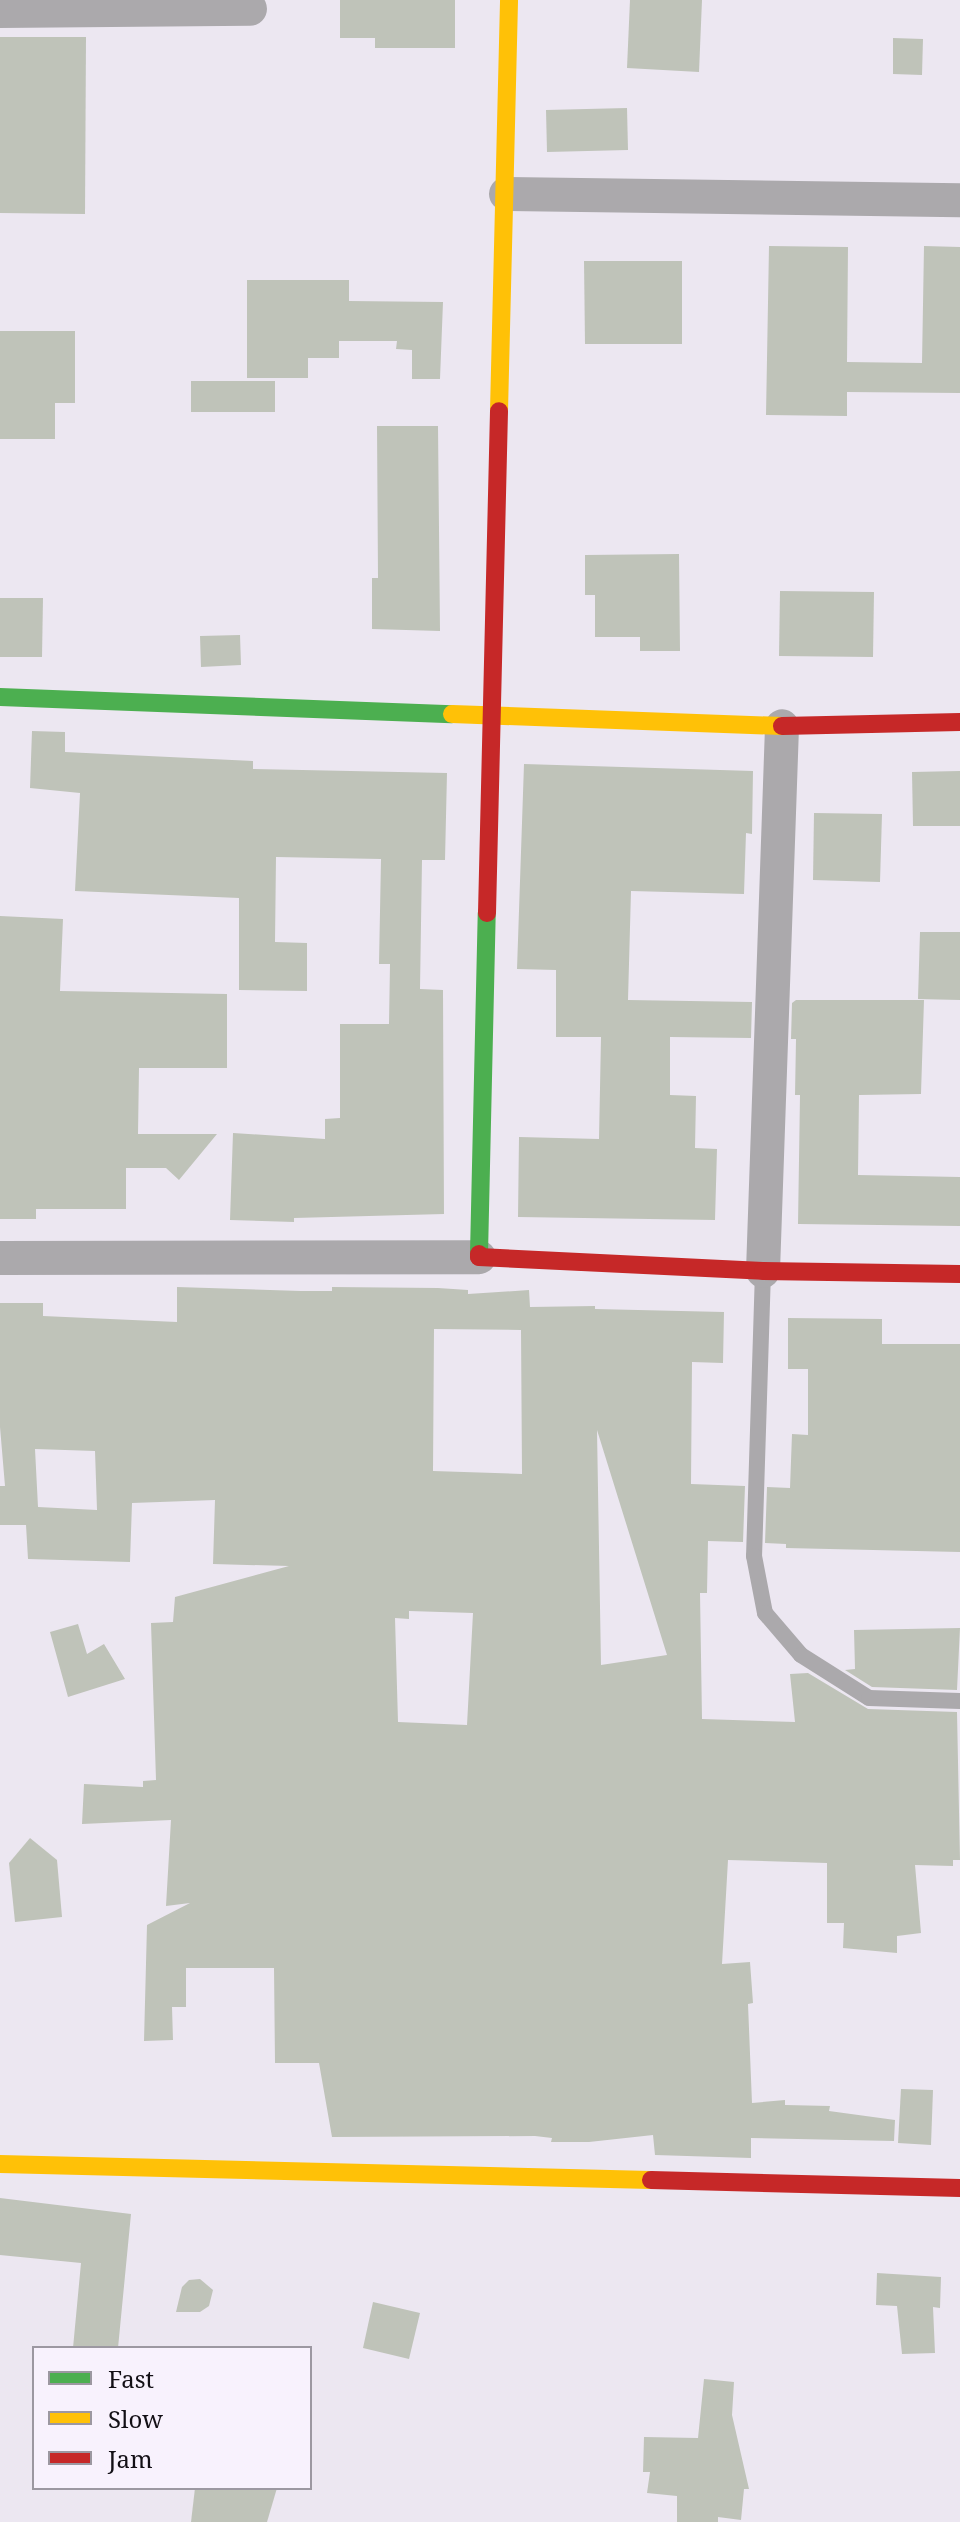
<!DOCTYPE html>
<html>
<head>
<meta charset="utf-8">
<style>
	body { margin:0 }
	#map { position:relative; width:960px; height:2522px; overflow:hidden; background:#ece7f1; font-family:"Noto Serif",serif }
	div>[style] { position:absolute }
	.building>* { inset:0; background:#bfc3b9 }
	.lane>* { height:16px; margin:-8px; padding:0 8px; transform-origin:8px; border-radius:8px; background:#aba9ac }
	.street>* { height:34px; margin:-17px; padding:0 17px; transform-origin:17px; border-radius:17px; background:#aba9ac }
	.fast>* { height:18px; margin:-9px; padding:0 9px; transform-origin:9px; border-radius:9px; background:#4caf50 }
	.slow>* { height:18px; margin:-9px; padding:0 9px; transform-origin:9px; border-radius:9px; background:#ffc107 }
	.jam>* { height:18px; margin:-9px; padding:0 9px; transform-origin:9px; border-radius:9px; background:#c62828 }
	span { translate:-50% -50%; white-space:nowrap; text-align:center; line-height:1.15; -webkit-text-stroke:6px #f8f2fd; paint-order:stroke }
	.legend { position:absolute; left:32px; top:2346px; width:280px; height:144px; box-sizing:border-box; background:#f8f2fd; border:2px solid #9c98a1; margin:0; padding:10px 14px; list-style:none; font-size:24px; color:#131016 }
	.legend li { display:flex; align-items:center; gap:16px; height:40px }
	.legend b { width:40px; border:2px solid #9c98a1 }
</style>
</head>
<body>
<div id="map">
	<div class="building">
		<i style="clip-path:polygon(340px 0,455px 0,455px 48px,375px 48px,375px 38px,340px 38px)"></i>
		<i style="clip-path:polygon(630px 0,702px 0,699px 72px,627px 68px)"></i>
		<i style="clip-path:polygon(0 37px,86px 37px,85px 214px,0 213px)"></i>
		<i style="clip-path:polygon(893px 38px,923px 39px,922px 75px,893px 74px)"></i>
		<i style="clip-path:polygon(627px 108px,628px 150px,547px 152px,546px 110px)"></i>
		<i style="clip-path:polygon(769px 246px,848px 247px,847px 362px,922px 363px,924px 246px,960px 247px,960px 393px,847px 392px,847px 416px,766px 415px)"></i>
		<i style="clip-path:polygon(584px 261px,682px 261px,682px 344px,585px 344px)"></i>
		<i style="clip-path:polygon(247px 280px,349px 280px,349px 301px,443px 302px,440px 379px,412px 379px,412px 350px,396px 349px,397px 341px,339px 341px,339px 358px,308px 358px,308px 378px,247px 378px)"></i>
		<i style="clip-path:polygon(0 331px,75px 331px,75px 403px,55px 403px,55px 439px,0 439px)"></i>
		<i style="clip-path:polygon(191px 381px,275px 381px,275px 412px,191px 412px)"></i>
		<i style="clip-path:polygon(377px 426px,438px 426px,440px 631px,372px 629px,372px 578px,378px 578px)"></i>
		<i style="clip-path:polygon(679px 554px,680px 651px,640px 651px,640px 637px,595px 637px,595px 595px,585px 595px,585px 555px)"></i>
		<i style="clip-path:polygon(780px 591px,874px 592px,873px 657px,779px 656px)"></i>
		<i style="clip-path:polygon(0 598px,43px 598px,42px 657px,0 657px)"></i>
		<i style="clip-path:polygon(240px 635px,241px 665px,201px 667px,200px 636px)"></i>
		<i style="clip-path:polygon(32px 731px,65px 732px,65px 752px,253px 761px,253px 769px,447px 773px,445px 860px,422px 860px,420px 989px,443px 990px,444px 1214px,294px 1218px,294px 1222px,230px 1220px,233px 1133px,325px 1139px,325px 1119px,340px 1118px,340px 1024px,389px 1024px,390px 964px,379px 964px,381px 859px,276px 857px,275px 942px,307px 943px,307px 991px,239px 990px,239px 898px,75px 891px,80px 793px,30px 788px)"></i>
		<i style="clip-path:polygon(524px 764px,753px 771px,752px 834px,746px 833px,744px 894px,631px 891px,628px 1000px,752px 1002px,751px 1038px,670px 1037px,670px 1095px,696px 1096px,695px 1148px,717px 1149px,715px 1220px,518px 1217px,519px 1137px,599px 1139px,601px 1037px,556px 1037px,556px 970px,517px 969px)"></i>
		<i style="clip-path:polygon(960px 771px,960px 826px,913px 826px,912px 772px)"></i>
		<i style="clip-path:polygon(814px 813px,882px 814px,880px 882px,813px 880px)"></i>
		<i style="clip-path:polygon(0 916px,63px 919px,60px 991px,227px 994px,227px 1068px,139px 1068px,138px 1134px,217px 1134px,179px 1180px,166px 1168px,126px 1168px,126px 1209px,36px 1209px,36px 1219px,0 1219px)"></i>
		<i style="clip-path:polygon(920px 932px,960px 932px,960px 1000px,918px 999px)"></i>
		<i style="clip-path:polygon(796px 1000px,924px 1000px,921px 1094px,859px 1095px,858px 1175px,960px 1177px,960px 1226px,798px 1224px,800px 1095px,795px 1095px,796px 1039px,791px 1039px,792px 1003px)"></i>
		<i style="clip-path:polygon(evenodd,177px 1287px,301px 1291px,332px 1291px,332px 1287px,438px 1288px,468px 1290px,468px 1294px,529px 1290px,530px 1307px,595px 1306px,595px 1309px,724px 1312px,723px 1363px,692px 1362px,691px 1484px,745px 1486px,743px 1542px,708px 1541px,707px 1593px,700px 1593px,702px 1719px,795px 1722px,790px 1674px,808px 1673px,868px 1709px,957px 1712px,960px 1860px,953px 1860px,953px 1866px,915px 1865px,921px 1933px,897px 1936px,897px 1953px,843px 1948px,844px 1923px,827px 1923px,827px 1863px,728px 1860px,722px 1964px,750px 1962px,753px 2003px,748px 2004px,752px 2103px,785px 2100px,785px 2105px,830px 2106px,829px 2111px,895px 2120px,894px 2141px,751px 2138px,751px 2158px,655px 2155px,653px 2135px,589px 2142px,551px 2142px,552px 2138px,535px 2136px,332px 2137px,319px 2063px,275px 2063px,274px 1968px,186px 1968px,186px 2007px,172px 2007px,173px 2040px,144px 2041px,147px 1925px,190px 1903px,166px 1906px,171px 1820px,82px 1824px,84px 1784px,143px 1787px,143px 1781px,156px 1780px,151px 1623px,173px 1622px,175px 1597px,289px 1566px,213px 1564px,215px 1500px,132px 1503px,130px 1562px,28px 1559px,26px 1525px,0 1525px,0 1486px,5px 1486px,0 1427px,0 1303px,43px 1303px,43px 1316px,177px 1322px,177px 1287px,434px 1329px,521px 1330px,522px 1474px,433px 1471px,434px 1329px,177px 1287px,597px 1430px,667px 1655px,601px 1665px,597px 1430px,177px 1287px,35px 1449px,95px 1451px,97px 1510px,38px 1507px,35px 1449px,177px 1287px,409px 1611px,473px 1613px,467px 1725px,398px 1722px,395px 1618px,409px 1619px,409px 1611px)"></i>
		<i style="clip-path:polygon(788px 1318px,882px 1319px,882px 1344px,960px 1344px,960px 1552px,786px 1548px,786px 1544px,765px 1543px,767px 1487px,790px 1488px,792px 1434px,808px 1435px,808px 1369px,788px 1369px)"></i>
		<i style="clip-path:polygon(78px 1624px,87px 1654px,104px 1644px,125px 1679px,68px 1697px,50px 1632px)"></i>
		<i style="clip-path:polygon(960px 1628px,957px 1690px,872px 1687px,845px 1670px,855px 1669px,854px 1630px)"></i>
		<i style="clip-path:polygon(30px 1838px,57px 1860px,62px 1917px,15px 1922px,9px 1863px)"></i>
		<i style="clip-path:polygon(901px 2089px,933px 2090px,931px 2145px,898px 2143px)"></i>
		<i style="clip-path:polygon(0 2198px,131px 2214px,118px 2348px,73px 2348px,81px 2263px,0 2255px)"></i>
		<i style="clip-path:polygon(877px 2273px,941px 2277px,940px 2308px,933px 2307px,935px 2353px,902px 2354px,897px 2306px,876px 2305px)"></i>
		<i style="clip-path:polygon(200px 2279px,213px 2290px,209px 2306px,200px 2312px,176px 2312px,182px 2287px,189px 2280px)"></i>
		<i style="clip-path:polygon(373px 2302px,420px 2313px,409px 2359px,363px 2348px)"></i>
		<i style="clip-path:polygon(704px 2379px,734px 2382px,732px 2415px,749px 2489px,744px 2489px,741px 2520px,718px 2517px,718px 2522px,677px 2522px,677px 2496px,647px 2493px,650px 2472px,643px 2472px,644px 2437px,698px 2438px)"></i>
		<i style="clip-path:polygon(195px 2488px,277px 2488px,267px 2522px,191px 2522px)"></i>
	</div>
	<div class="lane">
		<i style="left:763px;top:1271px;width:285px;rotate:91.8deg"></i>
		<i style="left:754px;top:1556px;width:58px;rotate:79.1deg"></i>
		<i style="left:765px;top:1613px;width:55px;rotate:49.4deg"></i>
		<i style="left:801px;top:1655px;width:80px;rotate:32.3deg"></i>
		<i style="left:869px;top:1698px;width:91px;rotate:1.9deg"></i>
	</div>
	<div class="street">
		<i style="left:0;top:11px;width:250px;rotate:-0.5deg"></i>
		<i style="left:506px;top:194px;width:454px;rotate:0.8deg"></i>
		<i style="left:0;top:1258px;width:479px;rotate:-0.1deg"></i>
		<i style="left:763px;top:1271px;width:545px;rotate:-88deg"></i>
	</div>
	<div class="fast">
		<i style="left:0;top:697px;width:452px;rotate:2.2deg"></i>
		<i style="left:479px;top:1254px;width:341px;rotate:-88.7deg"></i>
	</div>
	<div class="slow">
		<i style="left:499px;top:411px;width:411px;rotate:-88.6deg"></i>
		<i style="left:452px;top:714px;width:330px;rotate:2.1deg"></i>
		<i style="left:0;top:2164px;width:651px;rotate:1.41deg"></i>
	</div>
	<div class="jam">
		<i style="left:782px;top:726px;width:178px;rotate:-1.3deg"></i>
		<i style="left:487px;top:913px;width:502px;rotate:-88.63deg"></i>
		<i style="left:479px;top:1254px;width:3px;rotate:90deg"></i>
		<i style="left:479px;top:1257px;width:284px;rotate:2.8deg"></i>
		<i style="left:763px;top:1271px;width:197px;rotate:0.9deg"></i>
		<i style="left:651px;top:2180px;width:309px;rotate:1.5deg"></i>
	</div>
	<ul class="legend">
	<li><b style="height:10px;background:#4caf50"></b>Fast</li>
	<li><b style="height:10px;background:#ffc107"></b>Slow</li>
	<li><b style="height:10px;background:#c62828"></b>Jam</li>
	</ul>
</div>
</body>
</html>
